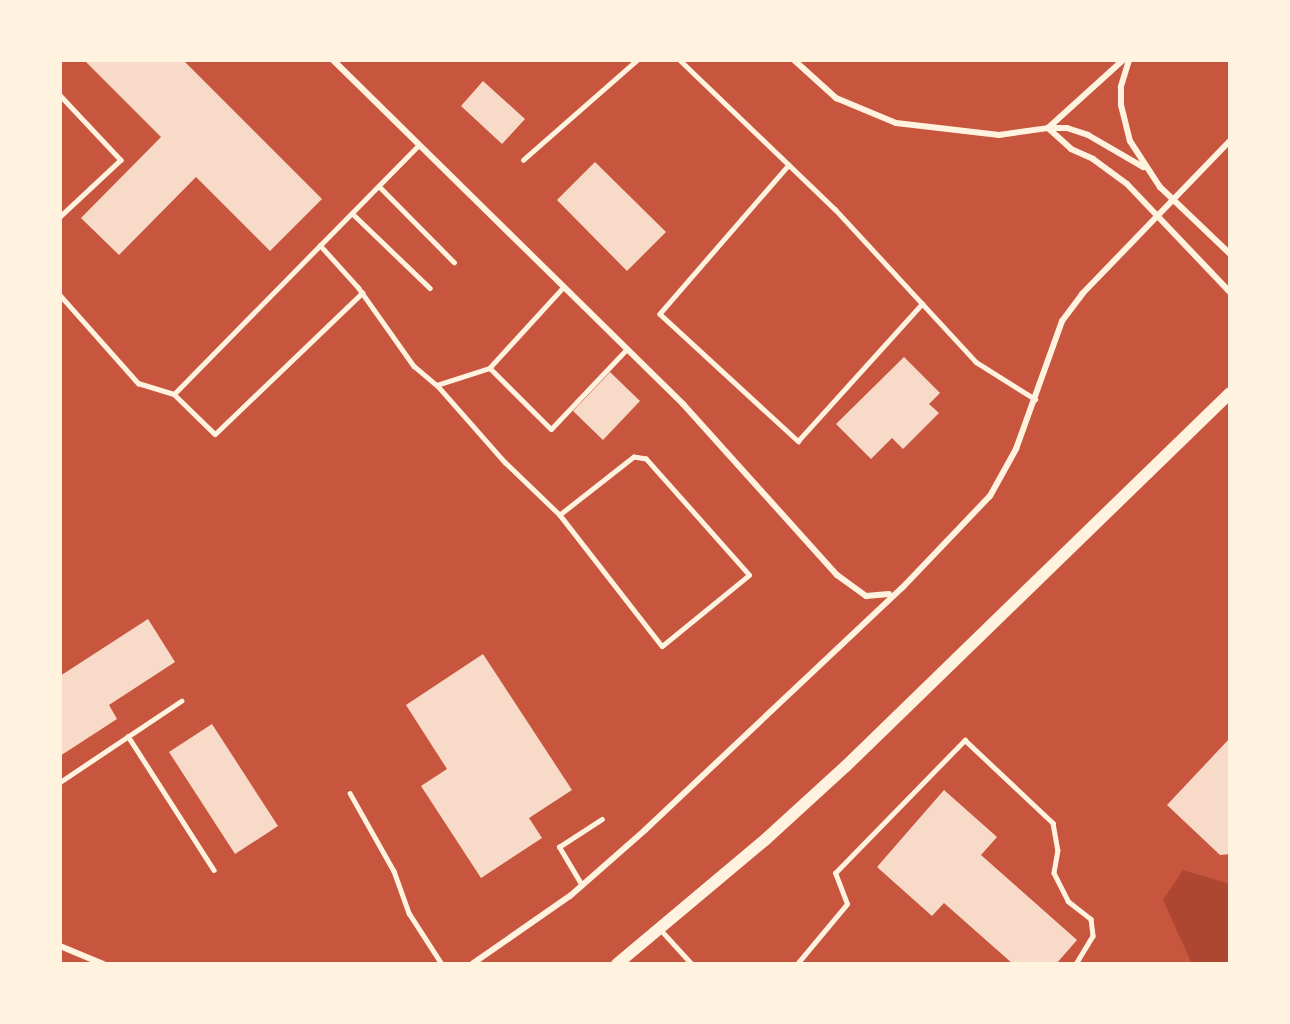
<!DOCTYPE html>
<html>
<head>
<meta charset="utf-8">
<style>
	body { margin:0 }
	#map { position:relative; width:1290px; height:1024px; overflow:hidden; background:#c8553d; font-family:"Noto Sans",sans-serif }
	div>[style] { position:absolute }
	.green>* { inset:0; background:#ae4732 }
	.building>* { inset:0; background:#f7dbc8 }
	.service>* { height:4.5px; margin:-2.25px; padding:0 2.25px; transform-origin:2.25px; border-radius:2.25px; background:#fff3e0 }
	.minor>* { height:6px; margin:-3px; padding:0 3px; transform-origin:3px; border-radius:3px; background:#fff3e0 }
	.secondary>* { height:12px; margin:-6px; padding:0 6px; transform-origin:6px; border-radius:6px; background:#fff3e0 }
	span { translate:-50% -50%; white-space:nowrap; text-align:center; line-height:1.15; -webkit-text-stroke:6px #fff3e0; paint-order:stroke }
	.frame { position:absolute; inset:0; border:62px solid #fff3e0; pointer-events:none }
</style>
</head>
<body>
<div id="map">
	<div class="green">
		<i style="clip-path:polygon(1183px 870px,1230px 884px,1230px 964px,1192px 964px,1163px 900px)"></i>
	</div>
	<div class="building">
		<i style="clip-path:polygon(84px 60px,183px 60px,322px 199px,270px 251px,196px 177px,119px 255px,81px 218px,161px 137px)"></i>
		<i style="clip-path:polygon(483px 81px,525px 119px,502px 144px,461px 106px)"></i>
		<i style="clip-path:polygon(595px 162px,666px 232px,627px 271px,557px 200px)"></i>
		<i style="clip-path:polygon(904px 357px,940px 393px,929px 404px,939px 413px,903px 449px,892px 438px,871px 459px,836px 424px)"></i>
		<i style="clip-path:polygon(610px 372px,640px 401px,603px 440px,573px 411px)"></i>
		<i style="clip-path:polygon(148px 619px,175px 662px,109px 705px,117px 719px,60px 756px,60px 676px)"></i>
		<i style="clip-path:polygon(483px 654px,572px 790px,529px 818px,542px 838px,481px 878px,421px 786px,447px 769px,406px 705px)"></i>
		<i style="clip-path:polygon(212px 724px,278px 826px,235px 854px,169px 752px)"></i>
		<i style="clip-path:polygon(1230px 738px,1230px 854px,1220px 855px,1167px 805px)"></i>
		<i style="clip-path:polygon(944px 790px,997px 837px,981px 855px,1077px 940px,1056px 964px,1013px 964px,944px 903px,932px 916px,877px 867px)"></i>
	</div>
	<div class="service">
		<i style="left:680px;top:60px;width:215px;rotate:43.9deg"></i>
		<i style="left:835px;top:209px;width:208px;rotate:47.3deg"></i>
		<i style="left:976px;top:362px;width:70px;rotate:32.1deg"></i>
		<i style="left:60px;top:95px;width:89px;rotate:46.8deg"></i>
		<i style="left:121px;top:160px;width:83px;rotate:136.9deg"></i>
		<i style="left:523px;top:160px;width:152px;rotate:-41.3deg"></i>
		<i style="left:789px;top:165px;width:197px;rotate:130.9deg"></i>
		<i style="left:660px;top:314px;width:188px;rotate:42.6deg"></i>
		<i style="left:798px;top:441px;width:185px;rotate:-47.9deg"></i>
		<i style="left:379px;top:186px;width:107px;rotate:45.4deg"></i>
		<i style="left:352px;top:213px;width:108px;rotate:43.9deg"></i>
		<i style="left:320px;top:245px;width:57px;rotate:47.9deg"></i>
		<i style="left:358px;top:287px;width:97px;rotate:54.7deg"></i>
		<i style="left:414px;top:366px;width:30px;rotate:40deg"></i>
		<i style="left:437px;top:385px;width:56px;rotate:-17.8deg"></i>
		<i style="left:564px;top:287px;width:110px;rotate:132.4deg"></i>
		<i style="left:490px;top:368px;width:86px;rotate:45deg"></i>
		<i style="left:551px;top:429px;width:110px;rotate:-46.5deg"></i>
		<i style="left:60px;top:295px;width:118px;rotate:48.4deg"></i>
		<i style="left:138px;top:383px;width:38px;rotate:17deg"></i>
		<i style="left:174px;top:394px;width:349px;rotate:-45.5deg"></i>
		<i style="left:437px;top:385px;width:103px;rotate:48.6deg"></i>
		<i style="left:505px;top:462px;width:76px;rotate:43.9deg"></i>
		<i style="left:560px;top:515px;width:166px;rotate:52.1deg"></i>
		<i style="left:662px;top:646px;width:112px;rotate:-39.2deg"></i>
		<i style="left:749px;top:575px;width:155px;rotate:-131.6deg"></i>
		<i style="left:646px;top:459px;width:12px;rotate:-171deg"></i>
		<i style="left:634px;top:457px;width:94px;rotate:141.9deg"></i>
		<i style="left:174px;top:394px;width:57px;rotate:44.3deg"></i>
		<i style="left:215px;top:434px;width:204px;rotate:-43.8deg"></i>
		<i style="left:128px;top:736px;width:159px;rotate:57.3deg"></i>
		<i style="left:60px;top:782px;width:146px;rotate:-33.8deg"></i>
		<i style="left:350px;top:793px;width:90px;rotate:60.6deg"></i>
		<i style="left:394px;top:871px;width:45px;rotate:70.3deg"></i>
		<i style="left:409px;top:913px;width:61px;rotate:57.1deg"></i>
		<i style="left:581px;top:884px;width:43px;rotate:-120.7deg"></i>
		<i style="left:559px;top:847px;width:51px;rotate:-33.1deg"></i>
		<i style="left:660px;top:929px;width:47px;rotate:47.6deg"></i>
		<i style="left:797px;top:964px;width:78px;rotate:-50.2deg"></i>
		<i style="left:847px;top:904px;width:33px;rotate:-111deg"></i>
		<i style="left:835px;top:873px;width:186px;rotate:-45.7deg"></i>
		<i style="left:965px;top:740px;width:121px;rotate:43.3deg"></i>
		<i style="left:1053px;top:823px;width:27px;rotate:80deg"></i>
		<i style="left:1058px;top:850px;width:23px;rotate:100deg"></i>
		<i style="left:1054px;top:873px;width:31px;rotate:63deg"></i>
		<i style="left:1068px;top:901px;width:29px;rotate:38deg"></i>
		<i style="left:1091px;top:919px;width:17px;rotate:83deg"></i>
		<i style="left:1093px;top:936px;width:33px;rotate:121deg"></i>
	</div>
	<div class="minor">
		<i style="left:333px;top:60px;width:491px;rotate:44.5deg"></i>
		<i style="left:683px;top:404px;width:230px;rotate:48deg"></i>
		<i style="left:837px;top:575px;width:36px;rotate:36deg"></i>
		<i style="left:866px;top:596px;width:23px;rotate:-5deg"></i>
		<i style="left:794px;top:60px;width:57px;rotate:42.1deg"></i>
		<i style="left:836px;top:98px;width:65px;rotate:22.6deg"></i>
		<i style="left:896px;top:123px;width:104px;rotate:6.6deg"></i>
		<i style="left:999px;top:135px;width:49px;rotate:-8.1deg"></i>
		<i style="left:1048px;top:128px;width:101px;rotate:-42.2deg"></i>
		<i style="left:1129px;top:60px;width:28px;rotate:107deg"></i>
		<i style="left:1121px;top:87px;width:18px;rotate:90deg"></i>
		<i style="left:1121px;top:105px;width:37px;rotate:76deg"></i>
		<i style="left:1130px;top:141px;width:55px;rotate:56.9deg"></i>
		<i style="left:1160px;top:187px;width:97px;rotate:43.7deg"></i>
		<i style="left:1048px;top:128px;width:31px;rotate:42deg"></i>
		<i style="left:1071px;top:149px;width:24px;rotate:24deg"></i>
		<i style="left:1093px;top:159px;width:42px;rotate:36.3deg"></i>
		<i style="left:1127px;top:184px;width:149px;rotate:46.4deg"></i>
		<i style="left:1049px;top:128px;width:18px"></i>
		<i style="left:1067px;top:128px;width:22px;rotate:18deg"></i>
		<i style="left:1088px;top:135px;width:64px;rotate:30.2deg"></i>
		<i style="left:60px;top:946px;width:47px;rotate:22.7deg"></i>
		<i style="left:472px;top:964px;width:119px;rotate:-34.8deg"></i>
		<i style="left:570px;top:896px;width:100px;rotate:-41.3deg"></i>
		<i style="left:645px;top:830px;width:353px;rotate:-43.3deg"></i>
		<i style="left:902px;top:588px;width:127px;rotate:-46.3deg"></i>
		<i style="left:990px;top:496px;width:54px;rotate:-61deg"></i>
		<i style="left:1016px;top:449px;width:136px;rotate:-70.2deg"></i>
		<i style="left:1062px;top:321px;width:34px;rotate:-53deg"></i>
		<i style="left:1082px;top:294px;width:213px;rotate:-46deg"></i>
	</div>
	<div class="secondary">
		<i style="left:617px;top:964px;width:194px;rotate:-40deg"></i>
		<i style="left:766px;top:839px;width:108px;rotate:-42.4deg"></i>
		<i style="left:846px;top:766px;width:535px;rotate:-44.17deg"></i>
	</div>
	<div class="frame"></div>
</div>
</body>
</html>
